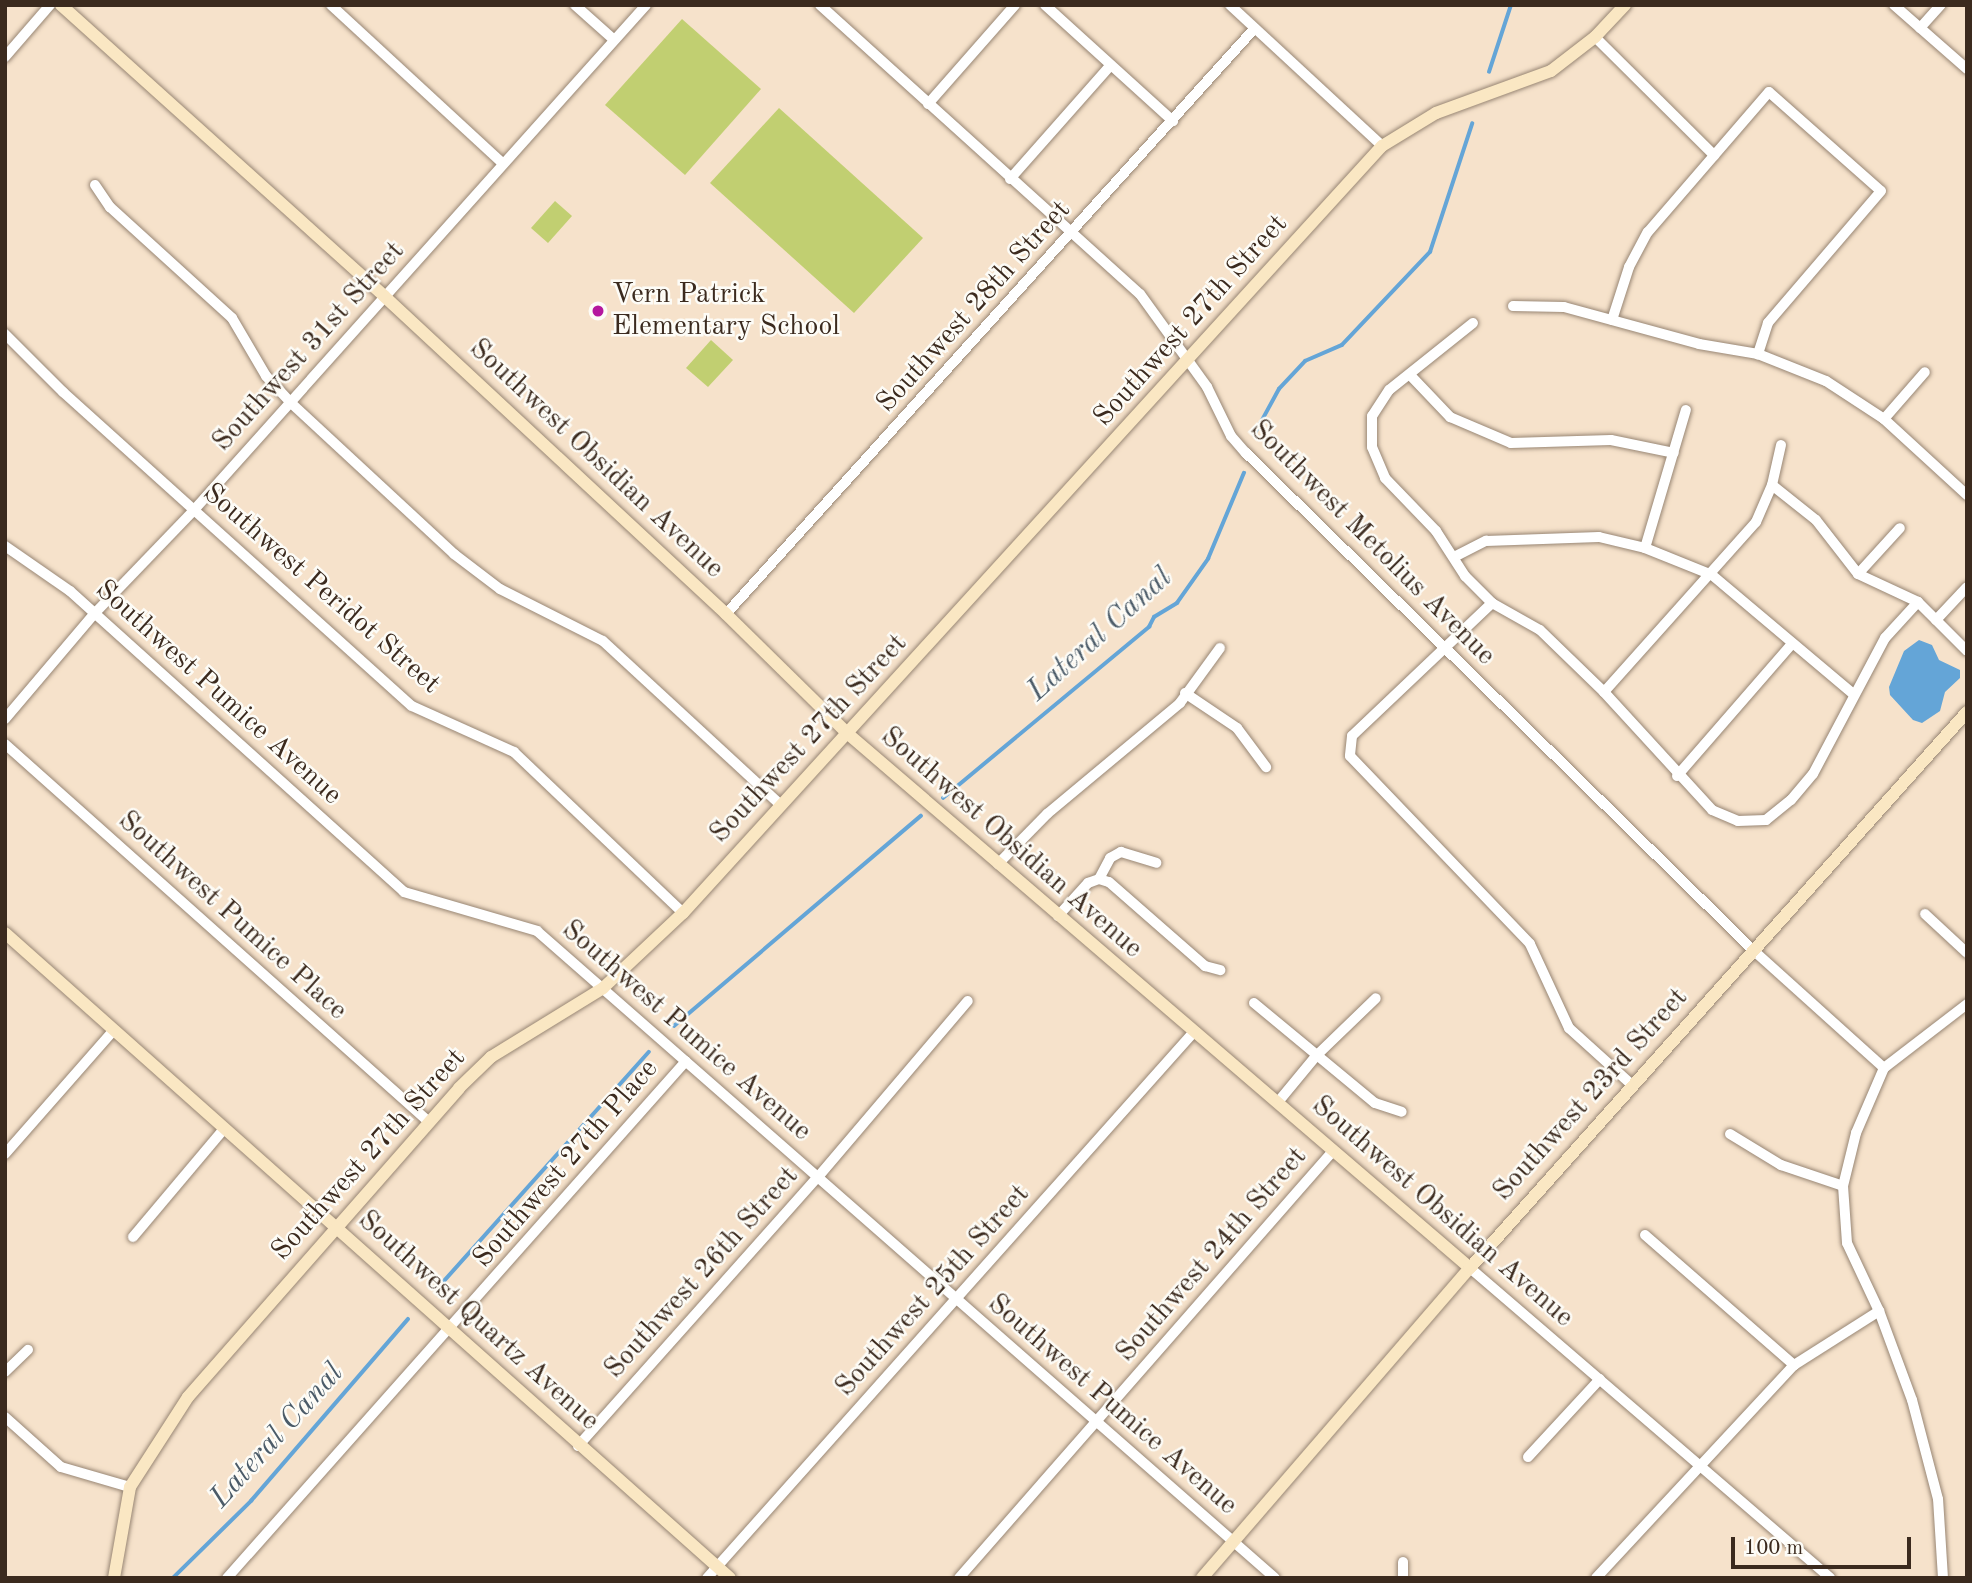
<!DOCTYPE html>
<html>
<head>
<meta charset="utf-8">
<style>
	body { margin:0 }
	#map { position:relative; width:1972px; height:1583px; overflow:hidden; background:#f6e2cb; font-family:"Old Standard TT",serif }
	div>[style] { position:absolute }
	.green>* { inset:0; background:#c1cf71 }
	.water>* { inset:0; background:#64a5d7 }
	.stream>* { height:3.5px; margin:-1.75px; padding:0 1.75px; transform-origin:1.75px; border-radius:1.75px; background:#64a5d7 }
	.roads { filter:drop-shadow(0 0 2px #988674) drop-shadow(0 0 2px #988674) }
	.street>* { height:10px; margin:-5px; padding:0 5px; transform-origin:5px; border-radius:5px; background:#fff }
	.secondary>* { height:12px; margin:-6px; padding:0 6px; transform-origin:6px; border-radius:6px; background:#fae7c3 }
	.dots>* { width:19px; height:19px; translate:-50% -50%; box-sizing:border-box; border:4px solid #fdfcf7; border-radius:50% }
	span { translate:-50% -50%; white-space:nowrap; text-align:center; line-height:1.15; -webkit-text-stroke:5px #fdfcf7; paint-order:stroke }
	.poi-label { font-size:28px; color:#3b2a1e }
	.left { translate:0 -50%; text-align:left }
	.street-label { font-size:28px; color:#3b2a1e }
	.water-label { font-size:30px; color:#4b5b68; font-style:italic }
	.frame { position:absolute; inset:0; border:7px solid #3b2a1e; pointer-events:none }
	.scale { position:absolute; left:1731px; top:1537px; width:180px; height:32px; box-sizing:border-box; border:4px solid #3b2a1e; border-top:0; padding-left:9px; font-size:21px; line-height:24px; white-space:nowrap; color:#3b2a1e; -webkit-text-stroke:5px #fdfcf7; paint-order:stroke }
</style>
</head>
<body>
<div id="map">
	<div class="green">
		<i style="clip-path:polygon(682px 19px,761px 89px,685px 175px,605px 105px)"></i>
		<i style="clip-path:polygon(779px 108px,923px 238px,854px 313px,710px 183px)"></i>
		<i style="clip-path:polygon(555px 201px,572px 216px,548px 243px,531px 228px)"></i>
		<i style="clip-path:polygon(711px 340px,733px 360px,708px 387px,686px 368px)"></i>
	</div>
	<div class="water">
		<i style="clip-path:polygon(1919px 640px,1932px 645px,1939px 660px,1960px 670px,1960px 678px,1945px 692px,1940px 711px,1922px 723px,1913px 720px,1890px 695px,1889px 687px,1904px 651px)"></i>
	</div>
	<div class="stream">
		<i style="left:1489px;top:72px;width:71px;rotate:-71.8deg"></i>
		<i style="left:1254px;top:435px;width:52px;rotate:-61.5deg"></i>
		<i style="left:1279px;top:389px;width:38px;rotate:-47deg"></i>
		<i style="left:1305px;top:361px;width:40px;rotate:-23.4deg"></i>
		<i style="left:1342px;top:345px;width:128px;rotate:-46.6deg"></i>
		<i style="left:1430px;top:252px;width:135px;rotate:-71.8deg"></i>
		<i style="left:943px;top:798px;width:268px;rotate:-39.7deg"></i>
		<i style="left:1149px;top:627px;width:11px;rotate:-63deg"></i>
		<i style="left:1154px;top:617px;width:27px;rotate:-31deg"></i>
		<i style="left:1177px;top:603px;width:54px;rotate:-54.8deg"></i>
		<i style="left:1208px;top:559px;width:93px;rotate:-67.3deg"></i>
		<i style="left:674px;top:1026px;width:324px;rotate:-40.4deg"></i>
		<i style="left:436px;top:1290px;width:319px;rotate:-48.2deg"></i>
		<i style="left:173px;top:1578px;width:110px;rotate:-44.6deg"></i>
		<i style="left:251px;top:1501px;width:240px;rotate:-49.2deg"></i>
	</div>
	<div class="roads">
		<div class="street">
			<i style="left:331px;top:5px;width:233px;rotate:42.7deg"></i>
			<i style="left:575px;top:5px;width:51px;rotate:41.8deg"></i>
			<i style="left:820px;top:5px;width:431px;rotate:42.1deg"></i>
			<i style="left:1140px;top:294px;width:115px;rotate:54.2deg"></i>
			<i style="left:1207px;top:387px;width:55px;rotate:63.9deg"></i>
			<i style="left:1231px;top:436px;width:23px;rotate:49deg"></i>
			<i style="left:1246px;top:453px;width:710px;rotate:44.43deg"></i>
			<i style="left:1753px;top:950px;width:176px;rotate:42deg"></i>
			<i style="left:1045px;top:5px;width:173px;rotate:42.2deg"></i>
			<i style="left:1230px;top:5px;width:207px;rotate:42.8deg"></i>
			<i style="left:1894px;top:5px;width:97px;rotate:41.2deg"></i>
			<i style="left:1920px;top:28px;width:31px;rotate:-48deg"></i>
			<i style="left:1595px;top:37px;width:168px;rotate:44.8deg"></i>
			<i style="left:5px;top:57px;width:69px;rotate:-49.1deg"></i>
			<i style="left:928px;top:104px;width:132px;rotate:-48.7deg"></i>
			<i style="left:1010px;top:179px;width:152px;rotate:-48.5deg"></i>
			<i style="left:95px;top:185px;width:27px;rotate:56deg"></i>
			<i style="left:110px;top:207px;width:165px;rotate:42.3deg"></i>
			<i style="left:232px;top:318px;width:67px;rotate:59.6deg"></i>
			<i style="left:266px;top:376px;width:35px;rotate:47deg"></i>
			<i style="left:290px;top:402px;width:224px;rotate:42.8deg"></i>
			<i style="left:454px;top:554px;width:58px;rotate:37.3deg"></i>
			<i style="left:500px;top:589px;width:115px;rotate:26.8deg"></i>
			<i style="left:603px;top:641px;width:242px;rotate:42.7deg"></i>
			<i style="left:1513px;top:306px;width:51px;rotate:1.1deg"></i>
			<i style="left:1564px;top:307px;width:140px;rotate:15.3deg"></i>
			<i style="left:1699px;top:344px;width:60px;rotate:9.6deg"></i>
			<i style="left:1758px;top:354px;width:73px;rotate:21.7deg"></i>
			<i style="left:1826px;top:381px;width:69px;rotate:33.2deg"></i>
			<i style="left:1884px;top:419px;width:113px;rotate:42.5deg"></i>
			<i style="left:1612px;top:320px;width:56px;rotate:-72.2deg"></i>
			<i style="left:1629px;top:267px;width:40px;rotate:-62deg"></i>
			<i style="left:1648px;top:232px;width:185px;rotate:-49.2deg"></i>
			<i style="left:1769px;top:92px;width:149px;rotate:41.5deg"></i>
			<i style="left:1881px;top:191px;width:174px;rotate:130.6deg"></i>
			<i style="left:1768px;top:323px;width:33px;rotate:108deg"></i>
			<i style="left:1473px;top:323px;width:107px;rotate:141.4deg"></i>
			<i style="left:1389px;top:390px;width:31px;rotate:123deg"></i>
			<i style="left:1372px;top:416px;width:31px;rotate:90deg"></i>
			<i style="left:1372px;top:447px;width:34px;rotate:67deg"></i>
			<i style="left:1385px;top:478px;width:74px;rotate:46.1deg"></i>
			<i style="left:1436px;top:531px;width:54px;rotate:57.2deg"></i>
			<i style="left:1465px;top:576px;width:38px;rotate:45deg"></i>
			<i style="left:1492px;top:603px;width:55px;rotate:29.4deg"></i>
			<i style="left:1540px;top:630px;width:89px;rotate:44.1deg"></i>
			<i style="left:1604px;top:692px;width:160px;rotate:47.5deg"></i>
			<i style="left:1712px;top:810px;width:28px;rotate:23deg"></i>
			<i style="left:1738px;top:821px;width:28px;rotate:-2deg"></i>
			<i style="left:1766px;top:820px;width:32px;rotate:-39deg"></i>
			<i style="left:1791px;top:800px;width:34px;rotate:-50deg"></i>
			<i style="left:1813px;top:774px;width:154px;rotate:-62.1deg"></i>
			<i style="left:1885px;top:638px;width:49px;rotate:-47.5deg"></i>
			<i style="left:5px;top:334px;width:82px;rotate:45deg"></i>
			<i style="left:63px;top:392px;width:469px;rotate:42deg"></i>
			<i style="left:412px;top:706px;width:112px;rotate:24.3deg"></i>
			<i style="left:514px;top:752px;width:233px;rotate:43.6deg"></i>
			<i style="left:1411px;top:376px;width:57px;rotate:46.4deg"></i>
			<i style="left:1450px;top:417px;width:66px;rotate:23.1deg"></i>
			<i style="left:1511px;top:443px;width:100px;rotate:-1.7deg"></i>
			<i style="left:1611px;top:440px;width:64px;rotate:11.7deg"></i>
			<i style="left:1884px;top:419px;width:62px;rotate:-48.9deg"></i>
			<i style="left:1772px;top:485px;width:56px;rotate:38.5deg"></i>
			<i style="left:1816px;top:520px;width:68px;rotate:52.1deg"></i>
			<i style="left:1858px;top:574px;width:66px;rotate:25deg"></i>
			<i style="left:1918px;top:602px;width:69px;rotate:45deg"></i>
			<i style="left:5px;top:546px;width:79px;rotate:34.7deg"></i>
			<i style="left:70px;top:591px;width:450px;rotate:42deg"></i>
			<i style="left:404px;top:892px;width:139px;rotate:16.3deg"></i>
			<i style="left:537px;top:931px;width:981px;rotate:41.24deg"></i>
			<i style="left:1645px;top:548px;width:144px;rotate:-73.5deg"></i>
			<i style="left:1456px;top:556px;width:34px;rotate:-27deg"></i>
			<i style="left:1486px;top:541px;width:113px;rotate:-2deg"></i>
			<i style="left:1599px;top:537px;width:47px;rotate:13.4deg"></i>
			<i style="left:1645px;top:548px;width:72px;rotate:21.9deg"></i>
			<i style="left:1712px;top:575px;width:183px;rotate:40.1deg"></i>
			<i style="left:1858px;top:574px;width:62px;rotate:-47.6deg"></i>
			<i style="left:1492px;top:603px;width:193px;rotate:136.5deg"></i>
			<i style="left:1352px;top:736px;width:20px;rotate:96deg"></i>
			<i style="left:1350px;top:756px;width:260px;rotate:46.2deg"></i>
			<i style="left:1530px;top:944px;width:93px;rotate:65.1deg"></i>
			<i style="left:1569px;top:1028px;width:85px;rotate:42.1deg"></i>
			<i style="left:726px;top:614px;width:789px;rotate:-47.93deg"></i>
			<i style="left:1936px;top:620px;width:45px;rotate:-46.8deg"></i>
			<i style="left:1604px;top:692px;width:228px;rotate:-48.2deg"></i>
			<i style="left:1756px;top:522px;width:40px;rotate:-66.6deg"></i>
			<i style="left:1772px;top:485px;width:41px;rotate:-77.3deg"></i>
			<i style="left:1185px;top:693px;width:63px;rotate:33.9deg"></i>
			<i style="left:1237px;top:728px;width:49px;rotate:53.4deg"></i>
			<i style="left:5px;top:719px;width:139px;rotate:-49.7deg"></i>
			<i style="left:95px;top:613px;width:143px;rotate:-46.1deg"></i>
			<i style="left:194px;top:510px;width:678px;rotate:-48.17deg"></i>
			<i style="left:5px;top:744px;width:568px;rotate:41.72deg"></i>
			<i style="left:1677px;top:776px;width:174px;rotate:-49deg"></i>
			<i style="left:998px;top:864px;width:70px;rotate:-45.6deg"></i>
			<i style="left:1047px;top:814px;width:173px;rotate:-39.8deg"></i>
			<i style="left:1180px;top:703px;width:68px;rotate:-54deg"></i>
			<i style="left:1099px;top:879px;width:24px;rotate:-62deg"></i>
			<i style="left:1110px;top:858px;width:13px;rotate:-29deg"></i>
			<i style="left:1121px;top:852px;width:37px;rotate:17deg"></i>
			<i style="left:1925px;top:914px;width:57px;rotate:42.9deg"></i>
			<i style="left:1058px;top:916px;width:45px;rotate:-47.7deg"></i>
			<i style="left:1088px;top:883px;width:12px;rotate:-20deg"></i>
			<i style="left:1099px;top:879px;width:10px;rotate:17deg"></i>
			<i style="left:1109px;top:882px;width:128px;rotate:41.2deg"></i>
			<i style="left:1205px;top:966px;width:16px;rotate:15deg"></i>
			<i style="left:1254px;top:1003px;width:157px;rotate:39.6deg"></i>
			<i style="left:1375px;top:1103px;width:28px;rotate:18deg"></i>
			<i style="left:1278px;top:1102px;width:60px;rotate:-50.4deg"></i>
			<i style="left:1316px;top:1056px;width:83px;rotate:-44deg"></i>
			<i style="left:1730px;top:1134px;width:60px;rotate:31.3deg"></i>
			<i style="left:1781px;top:1165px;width:65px;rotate:18.7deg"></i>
			<i style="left:5px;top:1154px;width:162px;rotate:-48.7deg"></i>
			<i style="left:1645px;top:1235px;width:198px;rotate:41.1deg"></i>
			<i style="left:133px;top:1237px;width:140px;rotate:-49.9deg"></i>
			<i style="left:1470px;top:1268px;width:475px;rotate:40.7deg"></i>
			<i style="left:5px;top:1372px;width:32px;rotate:-44deg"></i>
			<i style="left:5px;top:1417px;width:75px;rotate:41.8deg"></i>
			<i style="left:61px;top:1467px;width:72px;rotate:16.2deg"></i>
			<i style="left:578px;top:1446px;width:361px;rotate:-48.3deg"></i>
			<i style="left:818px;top:1177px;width:231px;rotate:-49.6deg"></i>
			<i style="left:1528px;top:1457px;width:106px;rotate:-47.3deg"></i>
			<i style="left:1403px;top:1562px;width:16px;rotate:90deg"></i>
			<i style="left:227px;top:1578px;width:691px;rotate:-48.4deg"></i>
			<i style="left:707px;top:1578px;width:730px;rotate:-48.28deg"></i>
			<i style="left:959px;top:1578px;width:568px;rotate:-48.79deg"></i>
			<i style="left:1596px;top:1578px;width:291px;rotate:-47.1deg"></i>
			<i style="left:1794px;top:1365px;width:101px;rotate:-32.4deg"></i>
			<i style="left:1943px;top:1578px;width:79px;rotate:-93.6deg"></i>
			<i style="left:1938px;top:1499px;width:102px;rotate:-104.7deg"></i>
			<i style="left:1912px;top:1400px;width:95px;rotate:-110.3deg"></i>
			<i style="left:1879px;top:1311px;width:75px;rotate:-115.2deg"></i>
			<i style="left:1847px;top:1243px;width:57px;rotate:-94deg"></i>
			<i style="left:1843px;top:1186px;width:55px;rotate:-76.2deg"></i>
			<i style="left:1856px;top:1133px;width:71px;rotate:-66.7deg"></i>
			<i style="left:1884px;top:1068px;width:105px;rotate:-37.6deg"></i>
		</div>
		<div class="secondary">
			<i style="left:61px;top:5px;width:435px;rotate:42deg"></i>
			<i style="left:384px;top:296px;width:467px;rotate:42.9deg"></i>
			<i style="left:726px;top:614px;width:170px;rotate:44.5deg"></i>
			<i style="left:847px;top:733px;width:821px;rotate:40.65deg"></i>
			<i style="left:5px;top:933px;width:970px;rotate:41.66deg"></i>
			<i style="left:114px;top:1578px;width:92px;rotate:-80deg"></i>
			<i style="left:130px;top:1487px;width:107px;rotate:-57.2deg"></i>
			<i style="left:188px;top:1397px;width:411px;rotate:-48.7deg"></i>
			<i style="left:459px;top:1088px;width:45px;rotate:-44.1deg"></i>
			<i style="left:491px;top:1057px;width:132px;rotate:-31.6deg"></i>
			<i style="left:603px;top:988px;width:110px;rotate:-43.2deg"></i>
			<i style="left:683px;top:913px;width:1038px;rotate:-47.66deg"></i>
			<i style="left:1382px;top:146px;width:63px;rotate:-31.4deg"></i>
			<i style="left:1436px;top:113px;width:122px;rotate:-20.1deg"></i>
			<i style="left:1551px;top:71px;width:56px;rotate:-37.7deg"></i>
			<i style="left:1595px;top:37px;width:44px;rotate:-46.8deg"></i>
			<i style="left:1202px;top:1578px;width:410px;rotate:-49.2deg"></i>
			<i style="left:1470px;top:1268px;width:746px;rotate:-48.21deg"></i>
		</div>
	</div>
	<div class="dots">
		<i style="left:598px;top:311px;background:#b5179e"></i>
	</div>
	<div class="poi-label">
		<span class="left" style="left:612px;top:311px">Vern Patrick<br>Elementary School</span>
	</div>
	<div class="street-label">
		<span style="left:974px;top:307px;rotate:-48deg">Southwest 28th Street</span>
		<span style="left:1191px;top:321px;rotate:-48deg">Southwest 27th Street</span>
		<span style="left:309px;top:347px;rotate:-48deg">Southwest 31st Street</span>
		<span style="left:596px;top:459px;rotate:43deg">Southwest Obsidian Avenue</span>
		<span style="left:1372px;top:543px;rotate:45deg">Southwest Metolius Avenue</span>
		<span style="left:321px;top:589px;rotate:41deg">Southwest Peridot Street</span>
		<span style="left:218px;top:693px;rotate:42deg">Southwest Pumice Avenue</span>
		<span style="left:809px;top:739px;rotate:-47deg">Southwest 27th Street</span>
		<span style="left:1011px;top:843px;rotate:41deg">Southwest Obsidian Avenue</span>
		<span style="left:232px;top:916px;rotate:42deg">Southwest Pumice Place</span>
		<span style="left:686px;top:1031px;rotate:41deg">Southwest Pumice Avenue</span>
		<span style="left:1591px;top:1095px;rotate:-48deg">Southwest 23rd Street</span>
		<span style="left:369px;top:1155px;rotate:-48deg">Southwest 27th Street</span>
		<span style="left:566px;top:1164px;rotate:-49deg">Southwest 27th Place</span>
		<span style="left:1442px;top:1212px;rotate:41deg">Southwest Obsidian Avenue</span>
		<span style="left:1212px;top:1255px;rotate:-49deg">Southwest 24th Street</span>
		<span style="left:702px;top:1273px;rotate:-48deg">Southwest 26th Street</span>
		<span style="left:933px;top:1291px;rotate:-48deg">Southwest 25th Street</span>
		<span style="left:478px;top:1321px;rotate:42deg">Southwest Quartz Avenue</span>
		<span style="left:1112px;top:1405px;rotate:41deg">Southwest Pumice Avenue</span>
	</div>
	<div class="water-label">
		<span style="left:1100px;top:635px;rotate:-42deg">Lateral Canal</span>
		<span style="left:277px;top:1436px;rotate:-48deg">Lateral Canal</span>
	</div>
	<div class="frame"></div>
	<div class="scale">100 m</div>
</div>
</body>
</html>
